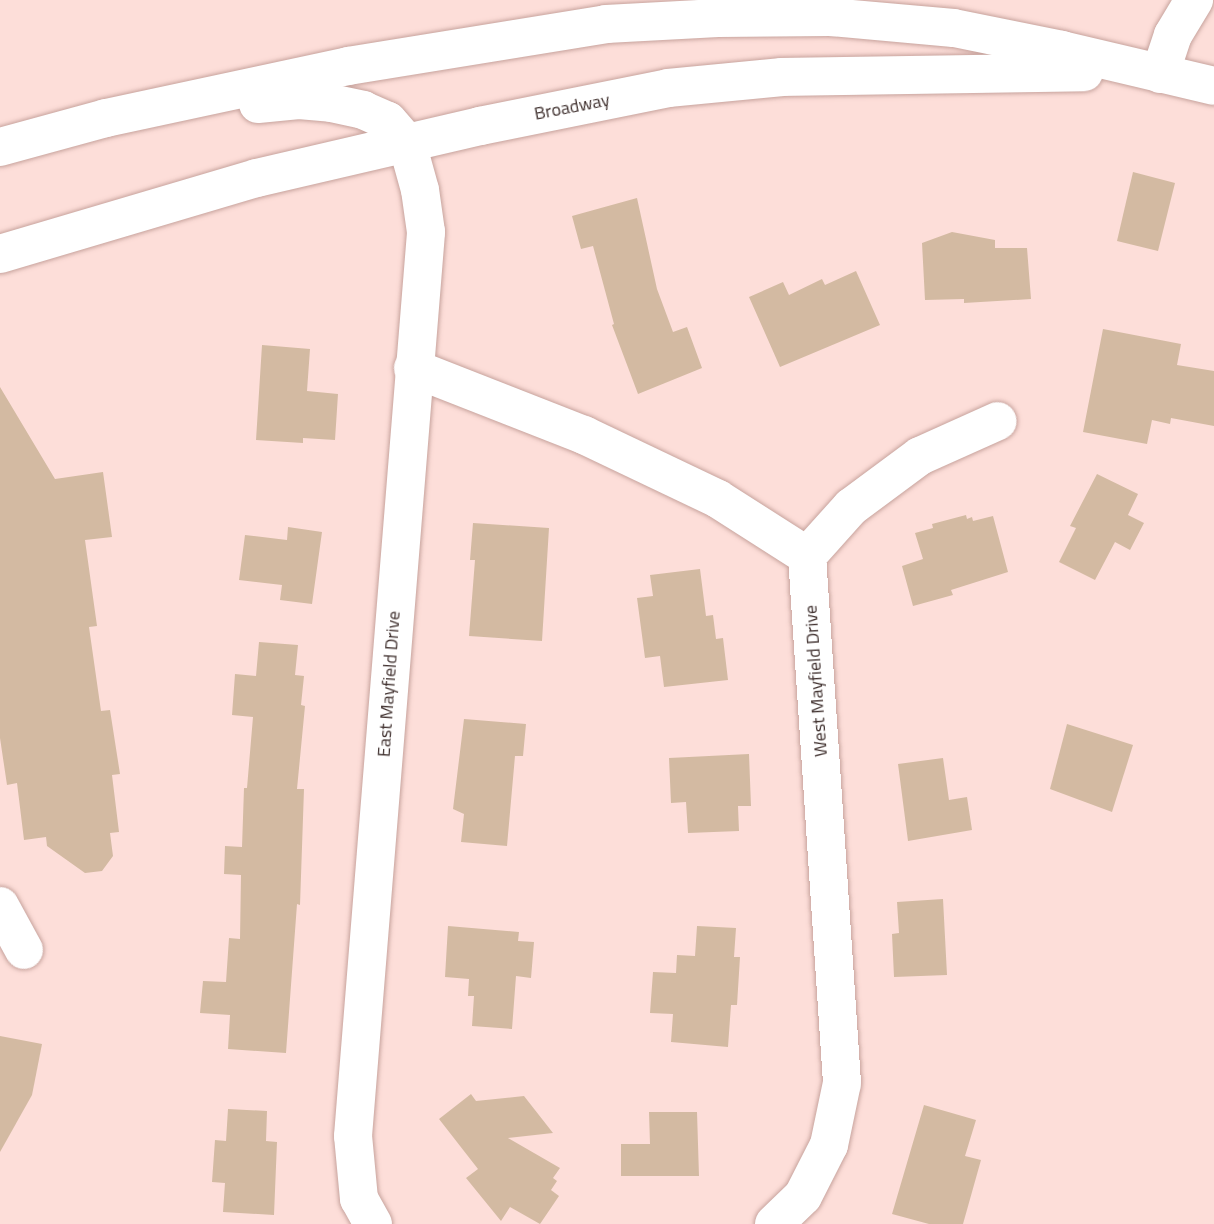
<!DOCTYPE html>
<html>
<head>
<meta charset="utf-8">
<style>
	body { margin:0 }
	#map { position:relative; width:1214px; height:1224px; overflow:hidden; background:#fdded9; font-family:"Titillium Web",sans-serif }
	div>[style] { position:absolute }
	.building>* { inset:0; background:#d3baa2 }
	.roads { filter:drop-shadow(0 0 2px #c7a39d) drop-shadow(0 0 2px #c7a39d) }
	.minor>* { height:38px; margin:-19px; padding:0 19px; transform-origin:19px; border-radius:19px; background:#fff }
	.major>* { height:38px; margin:-19px; padding:0 19px; transform-origin:19px; border-radius:19px; background:#fff }
	span { translate:-50% -50%; white-space:nowrap; text-align:center; line-height:1.15; -webkit-text-stroke:7px #fff; paint-order:stroke }
	.street-label { font-size:18px; color:#413230 }
</style>
</head>
<body>
<div id="map">
	<div class="building">
		<i style="clip-path:polygon(1133px 172px,1175px 183px,1158px 251px,1117px 241px)"></i>
		<i style="clip-path:polygon(637px 198px,657px 289px,673px 332px,687px 327px,702px 368px,638px 394px,612px 325px,614px 324px,593px 246px,581px 249px,572px 216px)"></i>
		<i style="clip-path:polygon(952px 232px,995px 240px,995px 248px,1027px 248px,1031px 299px,964px 303px,964px 299px,925px 300px,922px 243px)"></i>
		<i style="clip-path:polygon(856px 271px,880px 325px,780px 367px,749px 297px,783px 282px,789px 295px,822px 279px,825px 285px)"></i>
		<i style="clip-path:polygon(1103px 329px,1181px 344px,1177px 365px,1214px 371px,1214px 426px,1171px 418px,1170px 424px,1152px 420px,1147px 444px,1083px 432px)"></i>
		<i style="clip-path:polygon(262px 345px,310px 349px,307px 391px,338px 394px,335px 440px,303px 438px,303px 443px,256px 440px)"></i>
		<i style="clip-path:polygon(0 387px,55px 479px,103px 472px,112px 537px,85px 540px,97px 626px,89px 627px,101px 711px,110px 710px,120px 774px,112px 775px,119px 832px,110px 833px,113px 856px,102px 871px,85px 873px,47px 846px,46px 837px,24px 840px,17px 783px,7px 785px,0 738px)"></i>
		<i style="clip-path:polygon(1097px 474px,1138px 494px,1128px 515px,1144px 523px,1130px 550px,1115px 542px,1095px 580px,1059px 562px,1076px 528px,1070px 526px)"></i>
		<i style="clip-path:polygon(966px 515px,967px 519px,972px 517px,973px 521px,993px 516px,1008px 572px,951px 590px,953px 595px,913px 606px,902px 566px,923px 559px,915px 533px,933px 528px,932px 524px)"></i>
		<i style="clip-path:polygon(473px 523px,549px 528px,542px 641px,469px 636px,475px 560px,470px 560px)"></i>
		<i style="clip-path:polygon(288px 527px,322px 532px,312px 604px,280px 600px,282px 585px,239px 580px,245px 535px,287px 540px)"></i>
		<i style="clip-path:polygon(700px 569px,706px 616px,713px 615px,716px 639px,723px 638px,728px 680px,664px 687px,660px 656px,645px 658px,637px 598px,653px 596px,650px 575px)"></i>
		<i style="clip-path:polygon(259px 642px,298px 645px,295px 675px,304px 676px,301px 705px,305px 706px,297px 789px,304px 789px,300px 905px,297px 904px,286px 1053px,228px 1049px,230px 1015px,200px 1013px,203px 981px,226px 982px,229px 938px,240px 939px,241px 875px,224px 874px,225px 846px,242px 847px,244px 788px,247px 788px,253px 717px,232px 715px,235px 674px,256px 676px)"></i>
		<i style="clip-path:polygon(464px 719px,526px 724px,523px 756px,515px 756px,507px 846px,461px 842px,464px 814px,453px 809px)"></i>
		<i style="clip-path:polygon(1067px 724px,1133px 745px,1112px 812px,1050px 789px)"></i>
		<i style="clip-path:polygon(749px 754px,751px 806px,738px 806px,739px 831px,688px 833px,686px 802px,671px 803px,669px 758px)"></i>
		<i style="clip-path:polygon(943px 758px,949px 800px,967px 797px,972px 830px,908px 841px,898px 764px)"></i>
		<i style="clip-path:polygon(943px 899px,947px 975px,894px 977px,892px 934px,899px 933px,897px 902px)"></i>
		<i style="clip-path:polygon(448px 926px,519px 932px,518px 941px,534px 942px,531px 978px,516px 976px,512px 1029px,472px 1026px,474px 996px,468px 996px,469px 979px,445px 977px)"></i>
		<i style="clip-path:polygon(697px 926px,736px 928px,734px 957px,740px 957px,737px 1005px,731px 1005px,728px 1047px,671px 1042px,673px 1014px,650px 1013px,653px 972px,676px 973px,677px 955px,695px 956px)"></i>
		<i style="clip-path:polygon(0 1036px,42px 1044px,32px 1095px,0 1152px)"></i>
		<i style="clip-path:polygon(471px 1094px,476px 1101px,524px 1096px,553px 1133px,508px 1138px,560px 1168px,553px 1178px,557px 1181px,551px 1190px,559px 1196px,540px 1224px,510px 1207px,501px 1221px,466px 1178px,478px 1169px,439px 1119px)"></i>
		<i style="clip-path:polygon(924px 1105px,976px 1120px,965px 1156px,981px 1160px,963px 1224px,929px 1224px,892px 1214px)"></i>
		<i style="clip-path:polygon(228px 1109px,267px 1111px,266px 1141px,277px 1142px,274px 1215px,223px 1212px,225px 1183px,212px 1182px,215px 1140px,226px 1141px)"></i>
		<i style="clip-path:polygon(649px 1112px,697px 1112px,699px 1176px,621px 1176px,621px 1144px,650px 1144px)"></i>
	</div>
	<div class="roads">
		<div class="minor">
			<i style="left:1160px;top:74px;width:41px;rotate:-71.6deg"></i>
			<i style="left:1173px;top:35px;width:41px;rotate:-59deg"></i>
			<i style="left:413px;top:368px;width:184px;rotate:21.4deg"></i>
			<i style="left:584px;top:435px;width:148px;rotate:25.5deg"></i>
			<i style="left:718px;top:499px;width:106px;rotate:32.6deg"></i>
			<i style="left:807px;top:556px;width:66px;rotate:-48.1deg"></i>
			<i style="left:851px;top:507px;width:86px;rotate:-36.5deg"></i>
			<i style="left:920px;top:456px;width:85px;rotate:-24.2deg"></i>
			<i style="left:0;top:906px;width:50px;rotate:61.4deg"></i>
			<i style="left:373px;top:1224px;width:29px;rotate:-119deg"></i>
			<i style="left:359px;top:1199px;width:63px;rotate:-95.4deg"></i>
			<i style="left:353px;top:1136px;width:907px;rotate:-85.38deg"></i>
			<i style="left:426px;top:232px;width:42px;rotate:-98.1deg"></i>
			<i style="left:420px;top:190px;width:49px;rotate:-105.5deg"></i>
			<i style="left:774px;top:1224px;width:40px;rotate:-44deg"></i>
			<i style="left:803px;top:1196px;width:57px;rotate:-63deg"></i>
			<i style="left:829px;top:1145px;width:63px;rotate:-78.2deg"></i>
			<i style="left:842px;top:1083px;width:528px;rotate:-93.8deg"></i>
		</div>
		<div class="major">
			<i style="left:258px;top:104px;width:41px;rotate:-5.6deg"></i>
			<i style="left:299px;top:100px;width:32px;rotate:5deg"></i>
			<i style="left:331px;top:103px;width:33px;rotate:12deg"></i>
			<i style="left:363px;top:110px;width:27px;rotate:24deg"></i>
			<i style="left:388px;top:121px;width:29px;rotate:49deg"></i>
			<i style="left:0;top:147px;width:110px;rotate:-15.3deg"></i>
			<i style="left:106px;top:118px;width:248px;rotate:-12.1deg"></i>
			<i style="left:348px;top:66px;width:261px;rotate:-9.2deg"></i>
			<i style="left:606px;top:24px;width:112px;rotate:-3.1deg"></i>
			<i style="left:718px;top:18px;width:112px;rotate:-0.5deg"></i>
			<i style="left:830px;top:17px;width:124px;rotate:5.1deg"></i>
			<i style="left:954px;top:28px;width:110px;rotate:11.5deg"></i>
			<i style="left:1062px;top:50px;width:156px;rotate:13.3deg"></i>
			<i style="left:0;top:254px;width:268px;rotate:-16.5deg"></i>
			<i style="left:257px;top:178px;width:229px;rotate:-13.1deg"></i>
			<i style="left:480px;top:126px;width:192px;rotate:-11.4deg"></i>
			<i style="left:668px;top:88px;width:115px;rotate:-5.5deg"></i>
			<i style="left:782px;top:77px;width:302px;rotate:-0.9deg"></i>
		</div>
	</div>
	<div class="street-label">
		<span style="left:572px;top:107px;rotate:-11deg">Broadway</span>
		<span style="left:816px;top:681px;rotate:-94deg">West Mayfield Drive</span>
		<span style="left:389px;top:684px;rotate:-86deg">East Mayfield Drive</span>
	</div>
</div>
</body>
</html>
